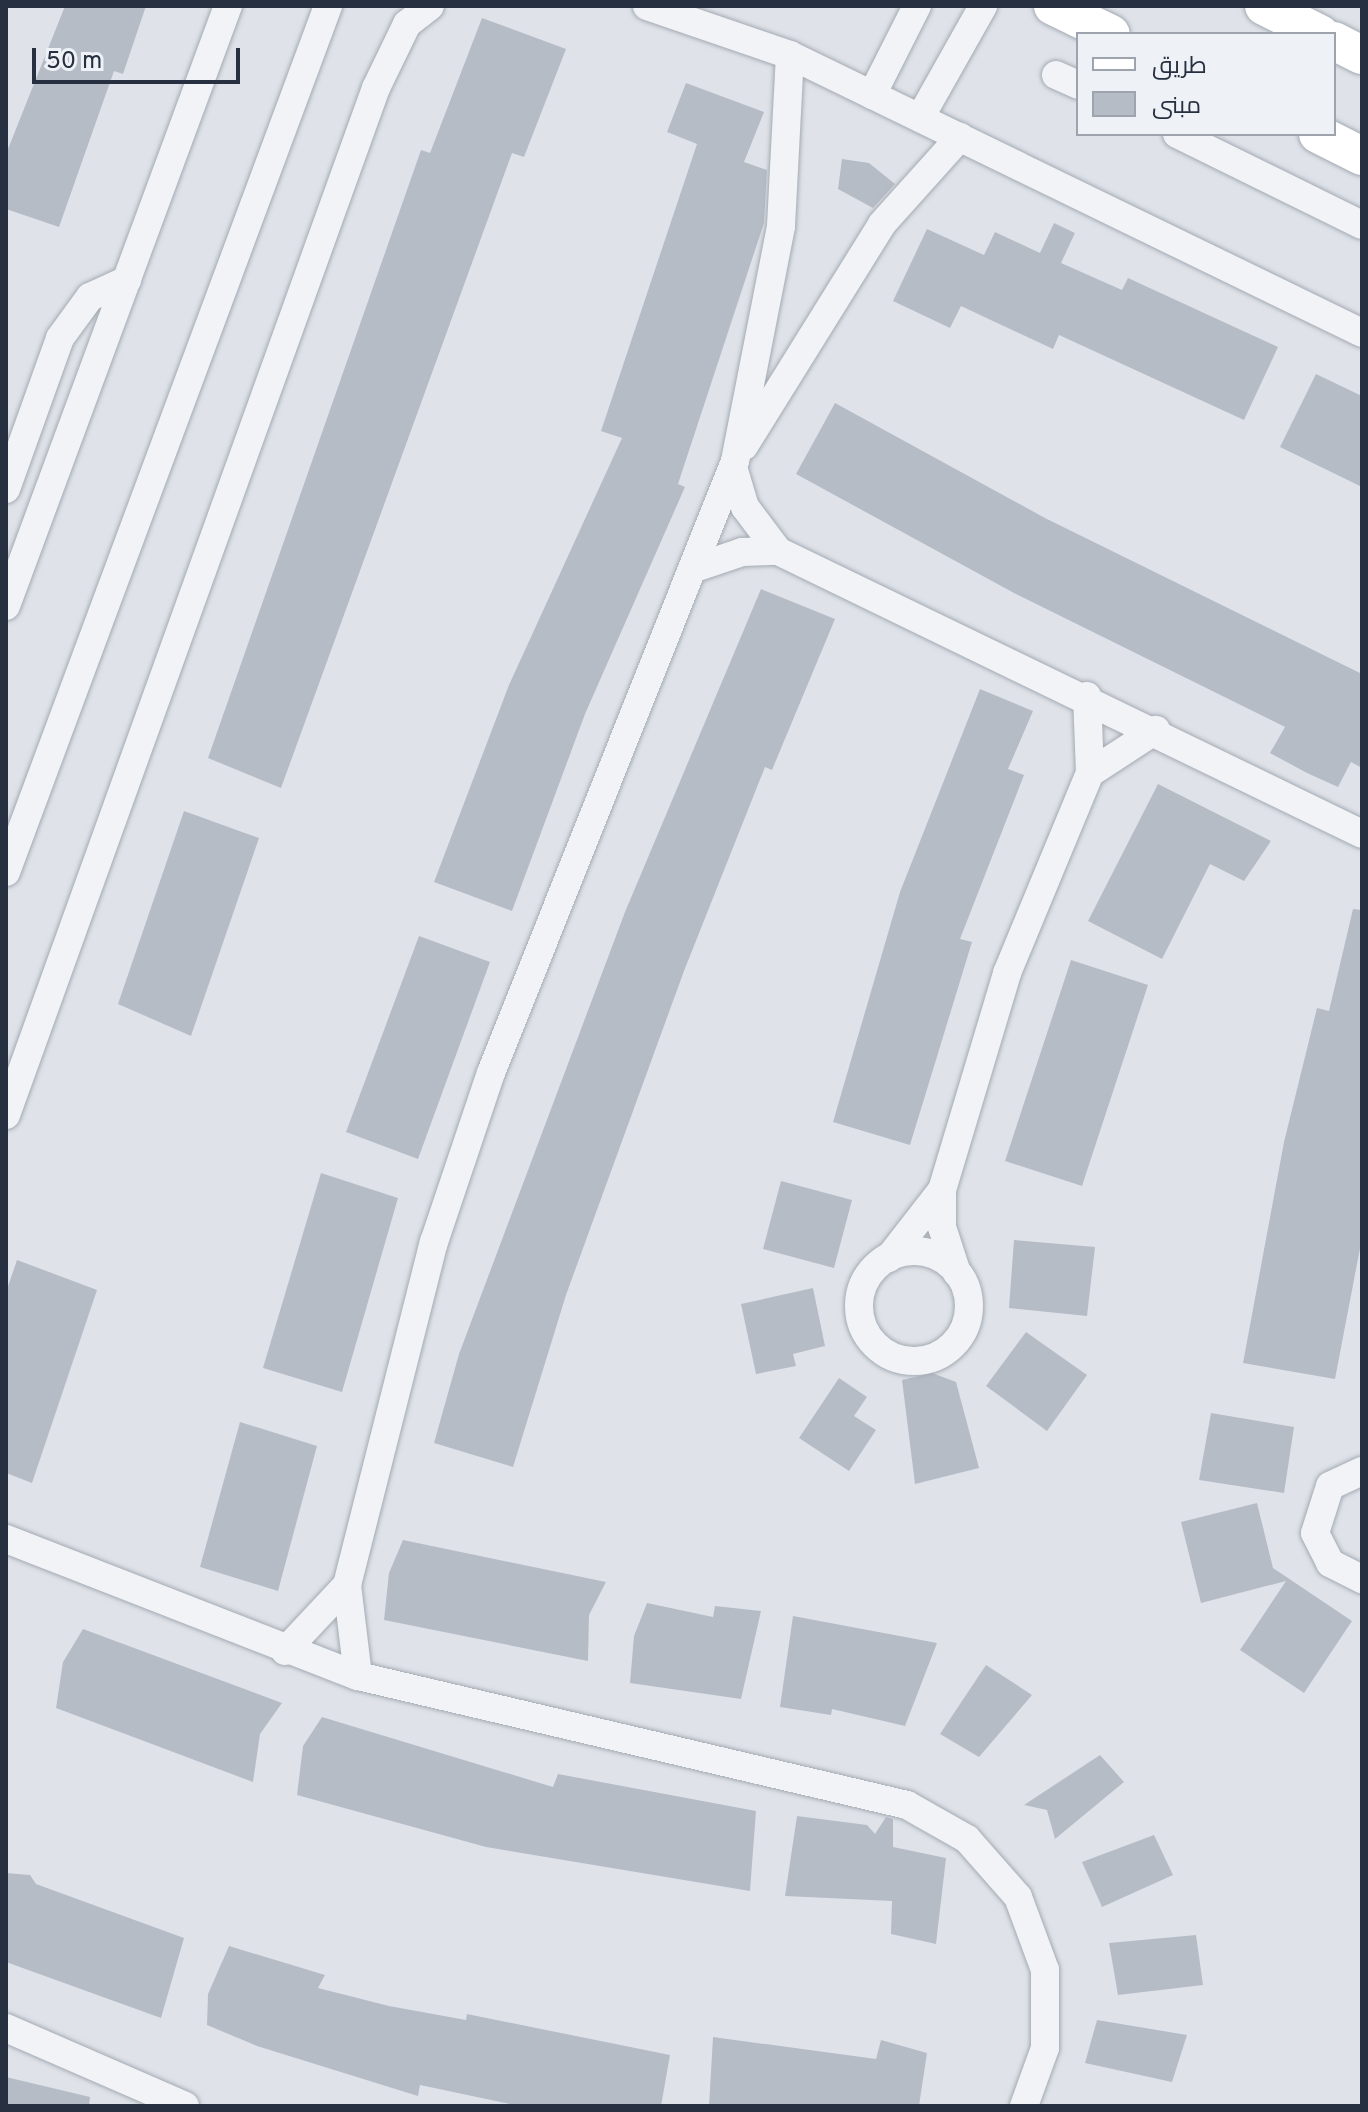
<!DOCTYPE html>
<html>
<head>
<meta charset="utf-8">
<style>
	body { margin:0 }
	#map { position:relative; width:1368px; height:2112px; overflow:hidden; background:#dfe3e9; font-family:Overpass,Cairo,sans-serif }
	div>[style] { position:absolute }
	.building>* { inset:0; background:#b6bcc6 }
	.roads { filter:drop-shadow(0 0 2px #a4aab3) drop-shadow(0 0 2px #a4aab3) }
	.street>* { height:28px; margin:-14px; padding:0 14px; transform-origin:14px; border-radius:14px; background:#f2f3f7 }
	.street>.ring { margin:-14px; padding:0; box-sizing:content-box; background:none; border:28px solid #f2f3f7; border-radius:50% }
	.secondary>* { height:38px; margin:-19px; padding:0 19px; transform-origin:19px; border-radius:19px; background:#fff }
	span { translate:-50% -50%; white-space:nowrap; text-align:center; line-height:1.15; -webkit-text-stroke:6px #eef1f6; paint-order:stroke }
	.frame { position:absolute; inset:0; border:8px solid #273040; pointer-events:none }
	.legend { position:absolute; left:1076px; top:32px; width:260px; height:104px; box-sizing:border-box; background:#eef1f6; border:2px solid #9ea4ad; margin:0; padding:10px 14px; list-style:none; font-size:24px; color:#273040 }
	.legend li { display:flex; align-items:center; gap:16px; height:40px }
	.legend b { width:40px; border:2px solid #9ea4ad }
	.scale { position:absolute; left:32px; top:48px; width:208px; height:36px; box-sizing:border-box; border:4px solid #273040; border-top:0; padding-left:10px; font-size:24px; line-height:28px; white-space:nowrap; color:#273040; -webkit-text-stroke:6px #eef1f6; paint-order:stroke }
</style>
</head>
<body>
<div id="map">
	<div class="building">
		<i style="clip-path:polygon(65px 6px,146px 6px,123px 74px,114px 71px,59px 227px,6px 209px,6px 154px)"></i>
		<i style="clip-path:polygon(482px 18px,566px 49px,524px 157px,512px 153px,281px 788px,208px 758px,421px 150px,430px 153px)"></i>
		<i style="clip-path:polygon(686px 83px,764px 112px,744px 162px,767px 170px,764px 223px,678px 484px,685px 487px,585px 714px,512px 911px,434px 882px,509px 685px,622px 438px,601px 431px,697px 144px,667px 132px)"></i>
		<i style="clip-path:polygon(842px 159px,869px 163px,895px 184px,873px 208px,838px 189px)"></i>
		<i style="clip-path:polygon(1054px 223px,1075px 233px,1061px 263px,1122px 290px,1128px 278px,1278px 347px,1244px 420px,1059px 335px,1053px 349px,961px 306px,950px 328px,893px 301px,927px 229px,984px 255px,995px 232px,1040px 253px)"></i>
		<i style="clip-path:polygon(1316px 374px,1362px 396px,1362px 487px,1280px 447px)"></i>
		<i style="clip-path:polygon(835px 403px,1045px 518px,1362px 674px,1362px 768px,1351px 762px,1338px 787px,1307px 773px,1270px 753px,1285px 727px,1014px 593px,796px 474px)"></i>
		<i style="clip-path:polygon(761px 589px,835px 619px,772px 770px,765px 767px,684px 971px,566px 1295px,513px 1467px,434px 1443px,459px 1354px,625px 912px)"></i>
		<i style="clip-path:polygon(980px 689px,1033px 711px,1008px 769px,1024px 775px,960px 939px,972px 942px,910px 1145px,833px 1122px,900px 892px)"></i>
		<i style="clip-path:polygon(1158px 784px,1271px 841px,1244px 881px,1210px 864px,1162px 959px,1088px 921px)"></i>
		<i style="clip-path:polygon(184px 811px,259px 838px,191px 1036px,118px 1004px)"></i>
		<i style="clip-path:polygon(1353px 909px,1362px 910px,1362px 1238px,1335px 1379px,1243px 1363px,1284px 1142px,1317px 1008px,1329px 1011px)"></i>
		<i style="clip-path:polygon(419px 936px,490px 962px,418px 1159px,346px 1132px)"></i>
		<i style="clip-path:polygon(1071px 960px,1148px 985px,1082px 1186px,1005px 1161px)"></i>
		<i style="clip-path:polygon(321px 1173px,398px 1198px,342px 1392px,263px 1368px)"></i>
		<i style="clip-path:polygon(781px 1181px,852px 1200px,834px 1268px,763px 1249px)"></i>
		<i style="clip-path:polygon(1014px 1240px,1095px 1247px,1087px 1316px,1009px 1308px)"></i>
		<i style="clip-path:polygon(17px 1260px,97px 1290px,32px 1483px,6px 1473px,6px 1292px)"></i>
		<i style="clip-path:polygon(813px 1288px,825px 1346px,793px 1354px,796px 1366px,756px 1374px,741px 1304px)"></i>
		<i style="clip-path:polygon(1026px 1332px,1087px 1375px,1047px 1431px,986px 1386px)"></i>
		<i style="clip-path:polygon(932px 1373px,956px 1382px,979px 1468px,915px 1484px,902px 1380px)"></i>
		<i style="clip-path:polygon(839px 1378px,867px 1397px,854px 1416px,876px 1430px,849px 1471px,799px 1438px)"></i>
		<i style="clip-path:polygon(1211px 1413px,1294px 1427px,1284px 1493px,1199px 1480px)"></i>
		<i style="clip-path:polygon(240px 1422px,317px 1446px,278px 1591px,200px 1567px)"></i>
		<i style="clip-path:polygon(1257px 1503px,1273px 1568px,1352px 1621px,1304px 1693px,1240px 1650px,1286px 1581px,1201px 1603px,1181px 1522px)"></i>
		<i style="clip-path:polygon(403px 1540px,606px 1582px,589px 1615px,588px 1661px,384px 1620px,389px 1573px)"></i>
		<i style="clip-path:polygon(647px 1603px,713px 1617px,715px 1606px,761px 1611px,741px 1699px,630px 1683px,634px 1636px)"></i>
		<i style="clip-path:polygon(793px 1616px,937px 1643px,905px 1726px,832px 1709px,831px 1715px,780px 1707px)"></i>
		<i style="clip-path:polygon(83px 1629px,282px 1703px,260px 1734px,253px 1782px,56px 1708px,63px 1662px)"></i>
		<i style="clip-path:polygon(986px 1665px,1032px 1695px,979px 1757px,940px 1734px)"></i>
		<i style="clip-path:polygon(322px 1717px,553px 1787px,558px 1774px,756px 1811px,750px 1891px,486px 1847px,297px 1795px,303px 1746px)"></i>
		<i style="clip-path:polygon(1100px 1755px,1124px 1782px,1055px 1839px,1047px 1810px,1024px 1805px)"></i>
		<i style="clip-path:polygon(797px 1816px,867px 1825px,875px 1834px,886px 1817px,893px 1819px,893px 1847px,946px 1858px,936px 1944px,891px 1934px,892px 1901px,785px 1896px)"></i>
		<i style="clip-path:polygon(1154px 1835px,1173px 1875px,1102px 1907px,1082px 1862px)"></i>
		<i style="clip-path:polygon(6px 1873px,30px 1875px,36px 1884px,184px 1938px,161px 2018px,6px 1962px)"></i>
		<i style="clip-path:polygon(1196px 1935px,1203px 1985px,1118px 1995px,1109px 1943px)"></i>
		<i style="clip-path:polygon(229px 1946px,325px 1975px,318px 1988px,389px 2006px,466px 2020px,467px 2014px,670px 2055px,661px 2106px,519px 2106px,420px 2085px,418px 2096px,257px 2046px,207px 2025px,208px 1994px)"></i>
		<i style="clip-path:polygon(1097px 2020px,1187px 2035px,1172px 2082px,1085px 2063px)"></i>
		<i style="clip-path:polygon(713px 2037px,876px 2059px,881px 2040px,927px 2053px,919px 2106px,709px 2106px)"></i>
		<i style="clip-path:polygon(6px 2077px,90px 2097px,89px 2106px,6px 2106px)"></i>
	</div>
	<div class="roads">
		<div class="street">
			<i style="left:647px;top:6px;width:151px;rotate:18.9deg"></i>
			<i style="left:790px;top:55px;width:636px;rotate:25.92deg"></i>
			<i style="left:1056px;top:75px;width:24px;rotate:24deg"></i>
			<i style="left:872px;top:95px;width:100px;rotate:-63.2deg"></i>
			<i style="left:920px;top:118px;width:129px;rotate:-60.6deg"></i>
			<i style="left:1177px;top:134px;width:206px;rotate:26.2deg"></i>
			<i style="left:744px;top:446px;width:261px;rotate:-58.1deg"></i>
			<i style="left:882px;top:224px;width:117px;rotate:-48.1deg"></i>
			<i style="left:733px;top:467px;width:42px;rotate:73.3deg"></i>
			<i style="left:745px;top:507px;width:55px;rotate:53.1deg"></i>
			<i style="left:778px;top:551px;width:649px;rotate:25.85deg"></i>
			<i style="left:6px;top:489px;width:160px;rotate:-70.3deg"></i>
			<i style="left:60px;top:338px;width:51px;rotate:-53.8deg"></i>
			<i style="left:90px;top:297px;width:41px;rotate:-24.7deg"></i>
			<i style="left:692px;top:569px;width:53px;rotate:-18.8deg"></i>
			<i style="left:742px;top:552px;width:36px;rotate:-2deg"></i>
			<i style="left:6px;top:606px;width:640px;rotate:-69.7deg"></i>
			<i style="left:1090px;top:773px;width:79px;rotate:-33.1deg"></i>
			<i style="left:6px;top:872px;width:924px;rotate:-69.6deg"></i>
			<i style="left:6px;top:1115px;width:1092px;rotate:-70.19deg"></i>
			<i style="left:376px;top:88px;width:71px;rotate:-64.2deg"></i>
			<i style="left:407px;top:24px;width:29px;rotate:-38deg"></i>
			<i class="ring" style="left:859px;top:1251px;width:82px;height:82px"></i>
			<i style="left:889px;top:1258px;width:86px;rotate:-52.1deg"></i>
			<i style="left:957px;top:1273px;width:48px;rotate:-108.1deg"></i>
			<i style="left:942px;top:1227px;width:37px;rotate:-90deg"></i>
			<i style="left:942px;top:1190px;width:227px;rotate:-73.3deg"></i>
			<i style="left:1007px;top:973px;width:217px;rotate:-67.5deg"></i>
			<i style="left:1090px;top:773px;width:77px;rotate:-92.2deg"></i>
			<i style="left:1362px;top:1471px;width:35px;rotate:155deg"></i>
			<i style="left:1330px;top:1486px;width:49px;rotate:107.7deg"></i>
			<i style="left:1315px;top:1533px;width:34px;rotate:63deg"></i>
			<i style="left:1330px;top:1563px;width:36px;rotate:27deg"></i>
			<i style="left:6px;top:1539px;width:378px;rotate:21.3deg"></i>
			<i style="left:358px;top:1676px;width:564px;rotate:13.22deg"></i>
			<i style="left:907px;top:1805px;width:69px;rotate:29.5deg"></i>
			<i style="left:967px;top:1839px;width:77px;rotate:48.7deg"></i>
			<i style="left:1018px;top:1897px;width:78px;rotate:69.7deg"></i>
			<i style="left:1045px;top:1970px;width:78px;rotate:90deg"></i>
			<i style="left:1045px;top:2048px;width:62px;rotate:109.9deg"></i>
			<i style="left:285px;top:1651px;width:91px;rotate:-46.8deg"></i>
			<i style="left:358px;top:1676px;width:92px;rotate:-96.9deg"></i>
			<i style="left:347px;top:1585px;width:354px;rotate:-75.8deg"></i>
			<i style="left:434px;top:1242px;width:178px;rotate:-71.4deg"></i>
			<i style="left:491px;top:1073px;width:659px;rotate:-68.26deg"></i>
			<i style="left:735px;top:461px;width:239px;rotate:-78.9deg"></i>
			<i style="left:781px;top:226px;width:171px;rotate:-87deg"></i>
			<i style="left:6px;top:2028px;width:195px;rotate:23.5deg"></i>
		</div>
		<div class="secondary">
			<i style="left:1053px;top:6px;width:64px;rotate:25.8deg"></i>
			<i style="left:1264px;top:6px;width:63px;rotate:26.6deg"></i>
			<i style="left:1334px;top:41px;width:31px;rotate:27deg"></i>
			<i style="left:1318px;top:134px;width:49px;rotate:26.6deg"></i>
		</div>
	</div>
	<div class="frame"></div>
	<ul class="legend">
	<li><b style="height:10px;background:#fff"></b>طريق</li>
	<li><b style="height:22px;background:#b6bcc6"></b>مبنى</li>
	</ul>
	<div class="scale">50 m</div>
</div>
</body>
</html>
